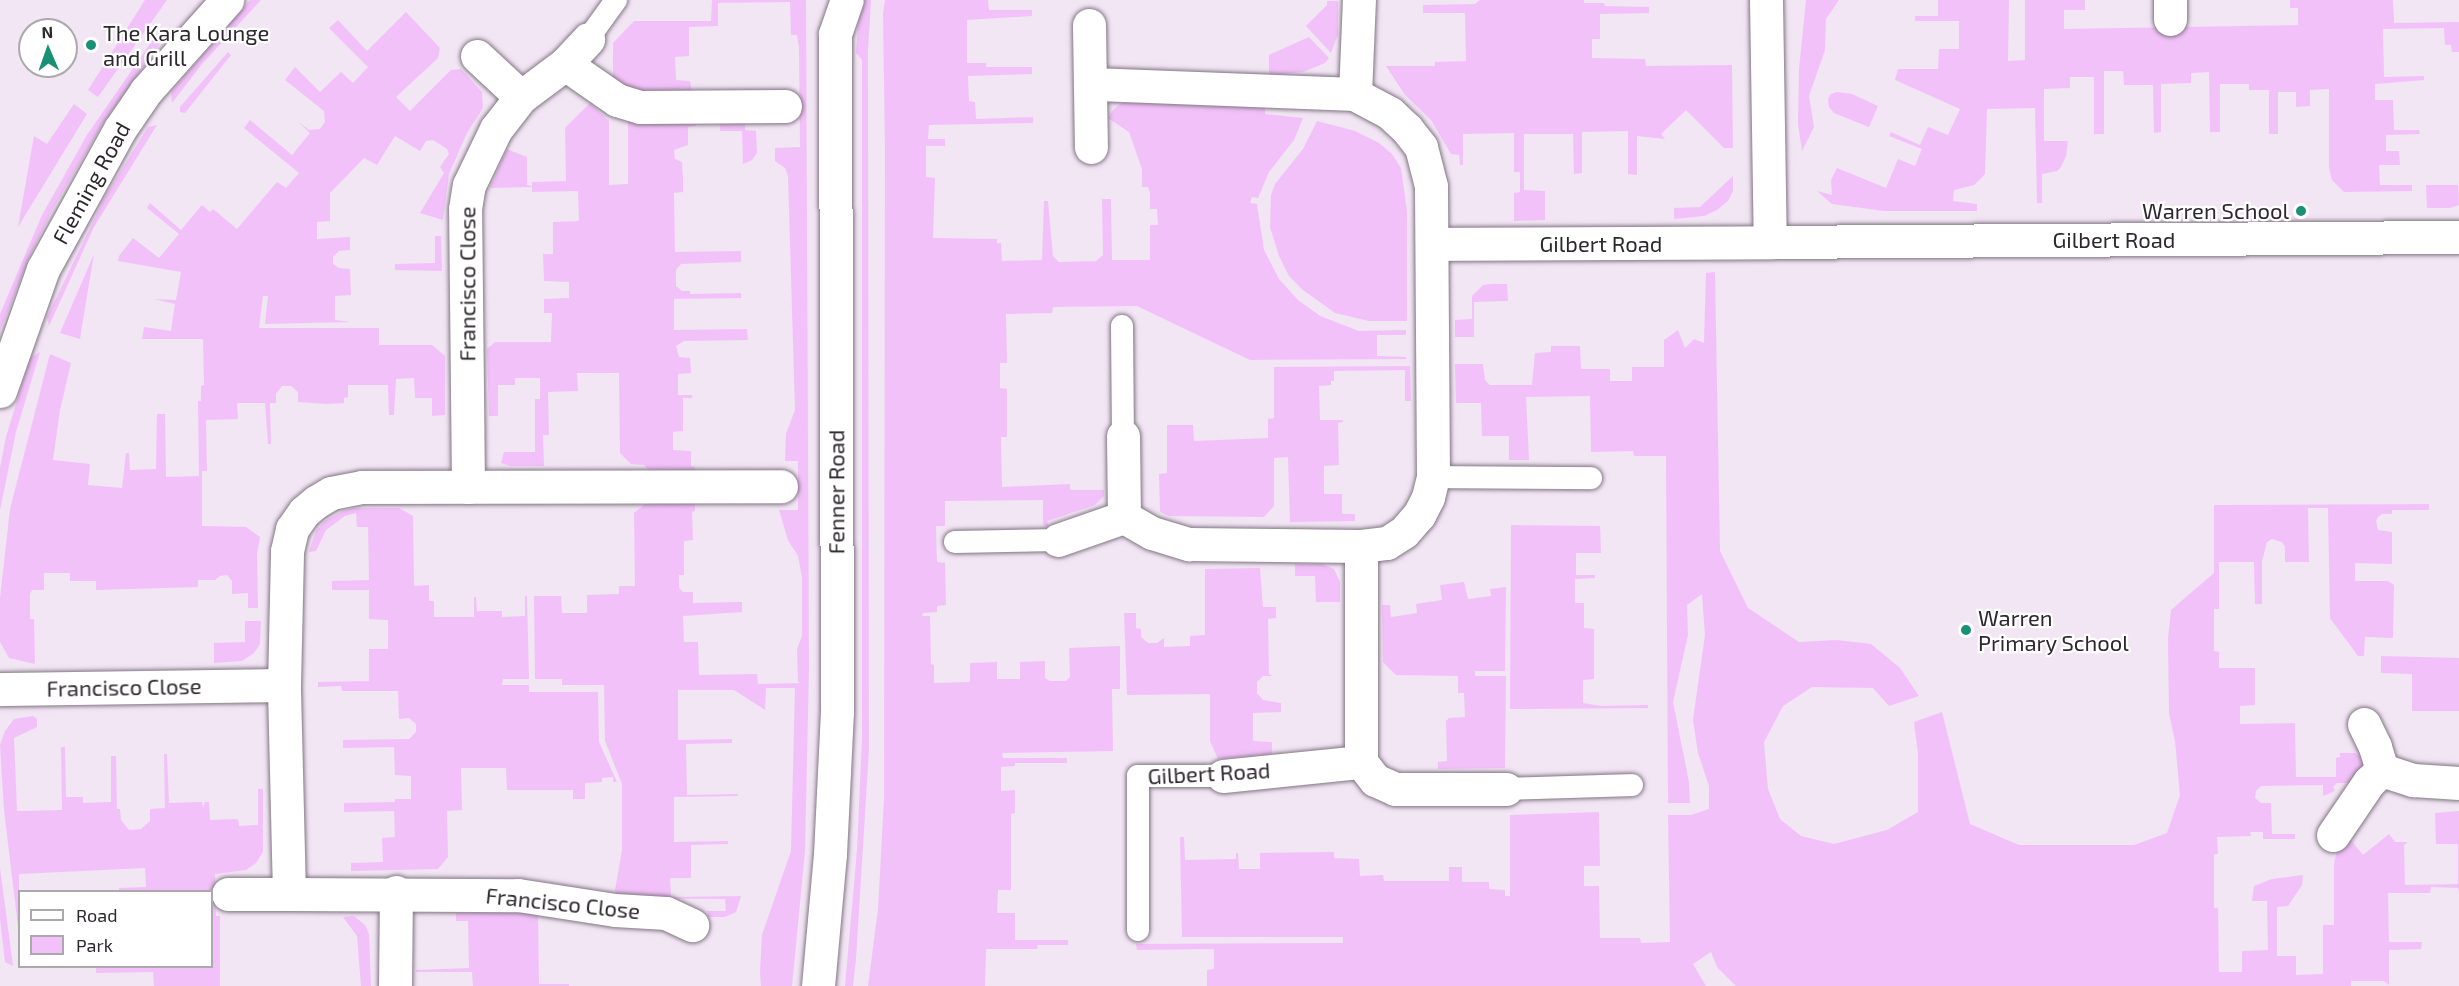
<!DOCTYPE html>
<html>
<head>
<meta charset="utf-8">
<style>
	body { margin:0 }
	#map { position:relative; width:2459px; height:986px; overflow:hidden; background:#f2e5f4; font-family:"Exo 2",sans-serif }
	div>[style] { position:absolute }
	.green>* { inset:0; background:#f3c1fa }
	.roads { filter:drop-shadow(0 0 2px #827684) drop-shadow(0 0 2px #827684) }
	.lane>* { height:22px; margin:-11px; padding:0 11px; transform-origin:11px; border-radius:11px; background:#fff }
	.street>* { height:33px; margin:-16.5px; padding:0 16.5px; transform-origin:16.5px; border-radius:16.5px; background:#fff }
	.secondary>* { height:33px; margin:-16.5px; padding:0 16.5px; transform-origin:16.5px; border-radius:16.5px; background:#fff }
	.dots>* { width:16px; height:16px; translate:-50% -50%; box-sizing:border-box; border:3px solid #fff; border-radius:50% }
	span { translate:-50% -50%; white-space:nowrap; text-align:center; line-height:1.15; -webkit-text-stroke:4.5px #fff; paint-order:stroke }
	.poi-label { font-size:22px; color:#2d282d }
	.left { translate:0 -50%; text-align:left }
	.right { translate:-100% -50%; text-align:right }
	.street-label { font-size:22px; color:#2d282d }
	.legend { position:absolute; left:18px; top:890px; width:195px; height:78px; box-sizing:border-box; background:#fff; border:2px solid #aba9ab; margin:0; padding:8px 10px; list-style:none; font-size:18px; color:#2d282d }
	.legend li { display:flex; align-items:center; gap:12px; height:30px }
	.legend b { width:30px; border:2px solid #aba9ab }
	.north { position:absolute; left:18px; top:18px; width:60px; height:60px; box-sizing:border-box; background:#fff; border:2px solid #aba9ab; border-radius:50%; rotate:358deg; font-size:16px; font-weight:700; line-height:24px; text-align:center; color:#2d282d }
	.north::after { content:''; display:block; margin:auto; width:21px; height:27px; background:#199175; clip-path:polygon(50% 0,100% 100%,50% 72%,0 100%) }
</style>
</head>
<body>
<div id="map">
	<div class="green">
		<i style="clip-path:polygon(145px 0,167px 0,98px 97px,88px 90px)"></i>
		<i style="clip-path:polygon(250px 0,261px 0,202px 64px,172px 103px,171px 92px)"></i>
		<i style="clip-path:polygon(712px 0,806px 0,809px 668px,805px 852px,792px 986px,761px 986px,760px 973px,762px 935px,791px 851px,795px 688px,766px 688px,765px 710px,734px 690px,678px 690px,678px 740px,732px 739px,732px 743px,686px 744px,687px 795px,738px 794px,738px 796px,674px 797px,674px 842px,728px 841px,728px 844px,691px 845px,691px 878px,670px 878px,671px 897px,741px 896px,736px 912px,725px 917px,708px 917px,707px 911px,726px 911px,725px 899px,618px 898px,615px 890px,622px 850px,622px 784px,605px 741px,604px 685px,562px 685px,562px 679px,535px 679px,534px 596px,561px 596px,562px 613px,587px 613px,587px 595px,619px 594px,619px 586px,635px 586px,634px 513px,650px 500px,695px 499px,695px 511px,692px 512px,693px 540px,684px 541px,684px 575px,679px 575px,679px 588px,683px 592px,693px 592px,693px 603px,742px 602px,742px 612px,683px 616px,684px 642px,698px 642px,699px 675px,757px 674px,758px 684px,801px 683px,798px 682px,797px 649px,802px 636px,802px 577px,798px 556px,788px 540px,779px 510px,798px 510px,798px 461px,785px 461px,786px 434px,795px 410px,788px 176px,785px 168px,775px 161px,775px 148px,800px 147px,799px 48px,797px 35px,791px 35px,790px 2px,718px 3px,718px 26px,689px 27px,689px 56px,675px 57px,676px 80px,690px 81px,692px 92px,636px 93px,613px 83px,613px 43px,634px 21px,711px 21px)"></i>
		<i style="clip-path:polygon(860px 0,871px 0,868px 51px,869px 750px,856px 959px,853px 986px,845px 986px,857px 850px,862px 739px,862px 60px,856px 53px)"></i>
		<i style="clip-path:polygon(885px 0,988px 0,989px 10px,1032px 10px,1032px 16px,967px 20px,967px 63px,986px 63px,986px 67px,1032px 67px,1032px 74px,968px 76px,969px 101px,975px 102px,976px 119px,1033px 117px,1033px 123px,929px 125px,928px 139px,945px 139px,945px 146px,926px 146px,926px 177px,935px 178px,933px 238px,997px 239px,997px 243px,1001px 243px,1002px 261px,1042px 260px,1044px 201px,1048px 201px,1053px 256px,1059px 262px,1096px 261px,1103px 255px,1102px 199px,1111px 199px,1112px 260px,1150px 260px,1150px 225px,1158px 225px,1157px 209px,1150px 209px,1150px 193px,1148px 187px,1142px 187px,1142px 169px,1129px 132px,1108px 118px,1113px 110px,1122px 103px,1135px 100px,1265px 106px,1265px 114px,1303px 118px,1294px 140px,1269px 172px,1258px 198px,1252px 197px,1250px 203px,1257px 204px,1264px 250px,1279px 279px,1298px 300px,1320px 316px,1359px 331px,1406px 330px,1406px 335px,1377px 335px,1377px 356px,1406px 357px,1406px 359px,1250px 360px,1137px 306px,1053px 307px,1052px 313px,1006px 314px,1007px 363px,1000px 363px,1000px 388px,1007px 389px,1007px 437px,1001px 437px,1002px 487px,1070px 484px,1070px 490px,1104px 490px,1104px 496px,1095px 505px,1047px 521px,1049px 526px,1047px 527px,1043px 525px,1043px 500px,945px 501px,945px 526px,936px 526px,937px 562px,945px 563px,946px 605px,937px 606px,937px 612px,923px 613px,922px 616px,930px 616px,931px 664px,934px 665px,934px 683px,970px 682px,970px 663px,997px 662px,997px 679px,1020px 679px,1020px 662px,1045px 661px,1045px 678px,1050px 681px,1066px 681px,1070px 677px,1069px 648px,1120px 646px,1120px 689px,1112px 689px,1113px 751px,1002px 753px,1003px 758px,1067px 758px,1067px 763px,1015px 763px,1015px 766px,1001px 767px,1001px 791px,1015px 790px,1015px 813px,1011px 814px,1011px 890px,998px 890px,997px 913px,1015px 913px,1015px 940px,1068px 940px,1068px 945px,1038px 945px,1037px 949px,986px 949px,985px 986px,868px 986px,878px 909px,884px 799px,885px 150px,883px 14px)"></i>
		<i style="clip-path:polygon(1480px 0,1584px 0,1584px 3px,1604px 3px,1605px 6px,1649px 7px,1649px 13px,1600px 14px,1600px 39px,1592px 39px,1592px 58px,1645px 59px,1646px 66px,1732px 65px,1733px 148px,1724px 148px,1686px 110px,1661px 134px,1665px 139px,1637px 136px,1637px 175px,1628px 174px,1628px 131px,1582px 132px,1582px 173px,1574px 174px,1573px 134px,1524px 134px,1524px 190px,1545px 191px,1545px 220px,1514px 221px,1514px 193px,1520px 192px,1520px 172px,1514px 172px,1514px 133px,1463px 134px,1463px 165px,1460px 165px,1459px 155px,1451px 154px,1431px 120px,1405px 95px,1386px 66px,1435px 66px,1435px 62px,1466px 61px,1465px 13px,1423px 13px,1423px 5px,1475px 4px)"></i>
		<i style="clip-path:polygon(1806px 0,1839px 0,1826px 19px,1825px 50px,1809px 96px,1814px 127px,1802px 151px,1798px 124px,1799px 69px)"></i>
		<i style="clip-path:polygon(1938px 0,2009px 0,2008px 61px,2025px 60px,2025px 0,2085px 0,2085px 10px,2064px 10px,2064px 29px,2298px 25px,2298px 8px,2290px 8px,2290px 0,2393px 0,2394px 23px,2459px 22px,2459px 52px,2452px 52px,2451px 45px,2445px 45px,2444px 28px,2383px 29px,2384px 77px,2424px 76px,2424px 80px,2375px 84px,2375px 100px,2393px 100px,2394px 130px,2419px 130px,2420px 134px,2386px 135px,2386px 151px,2399px 151px,2400px 165px,2379px 165px,2380px 185px,2412px 185px,2412px 191px,2344px 192px,2332px 180px,2329px 168px,2329px 89px,2310px 90px,2310px 106px,2296px 107px,2296px 92px,2278px 92px,2278px 134px,2269px 134px,2269px 90px,2249px 90px,2249px 84px,2220px 84px,2220px 132px,2210px 132px,2209px 72px,2191px 73px,2191px 83px,2161px 84px,2161px 132px,2154px 133px,2153px 85px,2124px 85px,2123px 71px,2104px 71px,2104px 134px,2094px 134px,2094px 77px,2070px 77px,2070px 88px,2044px 89px,2044px 141px,2068px 141px,2066px 156px,2061px 167px,2057px 171px,2042px 174px,2042px 203px,2037px 203px,2035px 108px,1987px 109px,1985px 174px,1974px 185px,1954px 190px,1953px 201px,1977px 204px,1977px 211px,1884px 211px,1832px 204px,1817px 191px,1832px 195px,1831px 180px,1837px 168px,1886px 188px,1898px 159px,1915px 166px,1922px 149px,1889px 136px,1891px 132px,1920px 145px,1928px 127px,1948px 135px,1960px 109px,1895px 80px,1898px 69px,1938px 69px,1939px 49px,1959px 49px,1959px 21px,1915px 21px,1915px 16px,1938px 16px)"></i>
		<i style="clip-path:polygon(1327px 1px,1338px 1px,1338px 34px,1331px 53px,1306px 26px,1327px 5px)"></i>
		<i style="clip-path:polygon(406px 12px,440px 48px,438px 58px,396px 97px,410px 111px,451px 70px,461px 69px,482px 92px,483px 108px,467px 133px,449px 174px,443px 220px,420px 213px,444px 173px,440px 167px,449px 154px,447px 149px,433px 140px,426px 141px,420px 151px,395px 136px,377px 165px,364px 158px,330px 193px,330px 221px,317px 222px,317px 239px,350px 237px,350px 250px,339px 251px,333px 257px,333px 264px,339px 268px,350px 269px,351px 295px,335px 296px,335px 320px,351px 322px,265px 324px,268px 296px,263px 296px,259px 328px,379px 328px,379px 345px,432px 345px,445px 356px,445px 415px,432px 416px,432px 398px,415px 398px,414px 378px,396px 379px,394px 415px,389px 415px,388px 385px,348px 385px,348px 397px,344px 398px,344px 403px,326px 404px,298px 402px,298px 392px,291px 386px,282px 386px,276px 394px,276px 403px,270px 403px,271px 444px,268px 444px,265px 403px,237px 403px,238px 419px,206px 420px,207px 471px,202px 471px,202px 526px,246px 527px,260px 537px,257px 553px,258px 608px,248px 608px,248px 593px,232px 594px,232px 581px,227px 575px,220px 576px,215px 580px,198px 580px,198px 587px,96px 590px,96px 581px,70px 581px,70px 573px,44px 573px,44px 590px,32px 590px,30px 594px,30px 619px,34px 619px,35px 664px,9px 658px,0 642px,0 598px,10px 509px,50px 354px,71px 363px,60px 410px,53px 460px,90px 464px,88px 485px,122px 488px,126px 453px,129px 453px,130px 470px,156px 469px,157px 414px,165px 414px,166px 477px,199px 476px,198px 401px,201px 401px,201px 386px,204px 385px,203px 339px,142px 339px,144px 327px,171px 331px,175px 304px,154px 299px,176px 300px,181px 272px,118px 261px,119px 256px,133px 238px,159px 258px,179px 234px,147px 208px,150px 203px,181px 230px,202px 205px,210px 212px,213px 209px,237px 229px,277px 182px,286px 188px,299px 173px,244px 128px,250px 120px,292px 155px,310px 133px,297px 121px,309px 130px,320px 129px,325px 122px,324px 111px,285px 80px,295px 67px,320px 92px,341px 72px,353px 83px,368px 67px,329px 28px,338px 20px,367px 51px)"></i>
		<i style="clip-path:polygon(156px 35px,162px 41px,103px 123px,54px 207px,29px 257px,0 331px,0 314px,42px 215px,87px 135px)"></i>
		<i style="clip-path:polygon(1309px 37px,1329px 58px,1325px 63px,1303px 72px,1269px 75px,1269px 55px)"></i>
		<i style="clip-path:polygon(228px 52px,231px 55px,185px 113px,180px 112px,180px 107px)"></i>
		<i style="clip-path:polygon(1837px 92px,1852px 94px,1878px 106px,1869px 127px,1834px 113px,1829px 107px,1828px 99px,1831px 94px)"></i>
		<i style="clip-path:polygon(590px 103px,609px 121px,609px 185px,628px 184px,628px 120px,696px 121px,696px 126px,688px 127px,688px 145px,674px 150px,675px 159px,682px 162px,683px 179px,683px 192px,674px 193px,675px 252px,741px 251px,741px 262px,681px 264px,676px 270px,676px 286px,682px 291px,690px 291px,690px 294px,741px 293px,741px 298px,674px 299px,674px 330px,747px 329px,748px 340px,684px 341px,676px 346px,679px 357px,690px 358px,691px 373px,678px 374px,678px 395px,692px 395px,692px 398px,683px 398px,683px 431px,673px 432px,673px 450px,691px 451px,691px 466px,695px 467px,695px 472px,651px 473px,644px 465px,631px 464px,620px 453px,619px 373px,577px 373px,578px 391px,548px 392px,549px 435px,543px 435px,544px 466px,510px 466px,501px 463px,504px 452px,535px 452px,535px 399px,540px 399px,540px 378px,515px 378px,515px 385px,498px 385px,498px 416px,489px 416px,487px 349px,495px 342px,551px 342px,552px 313px,544px 313px,544px 299px,569px 298px,569px 282px,544px 281px,543px 254px,553px 254px,553px 222px,579px 221px,578px 191px,532px 192px,532px 187px,490px 188px,507px 149px,527px 157px,527px 185px,532px 186px,532px 182px,566px 181px,565px 128px)"></i>
		<i style="clip-path:polygon(74px 104px,87px 114px,18px 227px,34px 136px,47px 144px)"></i>
		<i style="clip-path:polygon(720px 120px,745px 120px,745px 130px,756px 131px,757px 153px,752px 160px,743px 164px,742px 131px,720px 131px)"></i>
		<i style="clip-path:polygon(1317px 121px,1355px 131px,1379px 143px,1392px 154px,1401px 168px,1407px 211px,1407px 321px,1369px 321px,1335px 313px,1303px 290px,1289px 276px,1279px 256px,1270px 227px,1271px 195px,1275px 184px,1303px 149px)"></i>
		<i style="clip-path:polygon(157px 125px,94px 227px,49px 326px,47px 317px,106px 195px,148px 127px)"></i>
		<i style="clip-path:polygon(1733px 176px,1733px 191px,1728px 201px,1717px 210px,1704px 216px,1674px 219px,1674px 208px,1700px 207px)"></i>
		<i style="clip-path:polygon(2458px 180px,2459px 205px,2450px 208px,2427px 208px,2426px 185px,2458px 185px)"></i>
		<i style="clip-path:polygon(435px 236px,441px 236px,442px 271px,395px 270px,395px 264px,435px 263px)"></i>
		<i style="clip-path:polygon(94px 254px,82px 326px,80px 339px,60px 333px)"></i>
		<i style="clip-path:polygon(1715px 272px,1720px 551px,1748px 608px,1799px 642px,1837px 640px,1871px 644px,1900px 668px,1919px 696px,1889px 706px,1873px 688px,1812px 687px,1783px 706px,1764px 742px,1768px 789px,1780px 819px,1801px 836px,1834px 844px,1887px 830px,1918px 812px,1918px 754px,1914px 722px,1942px 712px,1970px 824px,2019px 845px,2134px 845px,2167px 833px,2180px 795px,2175px 741px,2169px 713px,2168px 639px,2171px 610px,2214px 573px,2214px 505px,2429px 504px,2429px 510px,2392px 510px,2392px 514px,2382px 514px,2378px 517px,2376px 521px,2378px 530px,2392px 532px,2392px 564px,2355px 563px,2355px 581px,2388px 581px,2394px 585px,2393px 638px,2365px 637px,2364px 656px,2358px 656px,2330px 618px,2328px 508px,2308px 508px,2309px 562px,2285px 562px,2285px 547px,2282px 542px,2272px 539px,2267px 542px,2262px 561px,2262px 604px,2255px 604px,2254px 562px,2219px 562px,2219px 609px,2214px 609px,2214px 651px,2219px 652px,2219px 668px,2255px 668px,2255px 705px,2240px 706px,2240px 724px,2295px 723px,2296px 777px,2336px 777px,2336px 758px,2340px 757px,2340px 753px,2355px 753px,2363px 758px,2364px 765px,2358px 783px,2337px 783px,2333px 787px,2335px 791px,2323px 796px,2323px 785px,2261px 786px,2256px 791px,2255px 798px,2261px 803px,2271px 803px,2272px 834px,2295px 834px,2295px 839px,2263px 839px,2263px 832px,2250px 832px,2251px 836px,2217px 837px,2218px 854px,2214px 854px,2214px 908px,2218px 908px,2219px 972px,2242px 972px,2242px 951px,2268px 950px,2267px 901px,2252px 901px,2254px 886px,2272px 879px,2303px 875px,2302px 885px,2288px 906px,2277px 907px,2277px 956px,2296px 956px,2296px 975px,2323px 974px,2323px 925px,2334px 925px,2334px 864px,2337px 850px,2350px 839px,2363px 855px,2389px 834px,2395px 842px,2408px 842px,2404px 845px,2405px 885px,2458px 884px,2458px 844px,2436px 844px,2435px 813px,2459px 811px,2459px 892px,2458px 888px,2431px 887px,2430px 893px,2388px 893px,2389px 942px,2422px 942px,2421px 949px,2389px 950px,2389px 985px,2384px 981px,2351px 981px,2351px 986px,1736px 986px,1717px 967px,1711px 952px,1693px 964px,1706px 986px,1207px 986px,1207px 970px,1214px 969px,1214px 949px,1137px 950px,1136px 944px,1343px 943px,1343px 937px,1182px 937px,1180px 837px,1184px 837px,1185px 860px,1236px 859px,1236px 853px,1238px 853px,1239px 869px,1260px 869px,1260px 853px,1334px 852px,1334px 858px,1359px 859px,1360px 876px,1383px 875px,1384px 881px,1449px 881px,1449px 867px,1462px 867px,1462px 882px,1489px 882px,1489px 889px,1505px 890px,1505px 896px,1510px 896px,1510px 815px,1599px 812px,1600px 866px,1584px 866px,1584px 886px,1599px 886px,1600px 938px,1640px 938px,1641px 943px,1670px 942px,1668px 815px,1691px 815px,1709px 809px,1709px 786px,1698px 753px,1693px 720px,1705px 635px,1702px 594px,1687px 605px,1688px 635px,1673px 702px,1689px 782px,1690px 803px,1668px 803px,1666px 456px,1634px 456px,1633px 451px,1591px 452px,1590px 396px,1526px 397px,1529px 460px,1509px 460px,1509px 436px,1482px 436px,1481px 403px,1456px 403px,1455px 364px,1483px 364px,1485px 380px,1490px 385px,1532px 385px,1535px 353px,1551px 352px,1551px 346px,1580px 346px,1581px 369px,1610px 369px,1610px 381px,1632px 381px,1632px 367px,1664px 367px,1664px 340px,1678px 330px,1685px 348px,1694px 339px,1704px 343px,1706px 273px)"></i>
		<i style="clip-path:polygon(1491px 284px,1507px 284px,1508px 301px,1474px 302px,1474px 337px,1455px 337px,1455px 320px,1472px 319px,1472px 296px,1483px 285px)"></i>
		<i style="clip-path:polygon(40px 352px,16px 432px,0 510px,0 468px,6px 437px,30px 358px)"></i>
		<i style="clip-path:polygon(1410px 366px,1411px 401px,1405px 401px,1405px 370px,1334px 371px,1334px 381px,1331px 381px,1331px 385px,1319px 386px,1320px 420px,1343px 420px,1343px 422px,1338px 423px,1339px 465px,1324px 466px,1324px 494px,1342px 494px,1342px 514px,1355px 514px,1355px 521px,1290px 522px,1288px 457px,1274px 458px,1274px 506px,1264px 517px,1169px 516px,1160px 512px,1159px 474px,1167px 473px,1167px 425px,1193px 425px,1194px 441px,1268px 438px,1268px 419px,1274px 418px,1274px 367px)"></i>
		<i style="clip-path:polygon(355px 508px,399px 508px,413px 516px,414px 586px,429px 585px,429px 601px,434px 601px,434px 617px,474px 617px,474px 597px,476px 597px,477px 611px,502px 611px,502px 617px,525px 616px,525px 596px,527px 596px,529px 679px,503px 679px,502px 685px,529px 685px,529px 692px,598px 692px,599px 742px,617px 782px,613px 782px,613px 777px,602px 778px,602px 782px,585px 783px,585px 799px,573px 799px,573px 790px,507px 790px,506px 768px,461px 768px,462px 810px,447px 811px,448px 857px,438px 869px,351px 871px,351px 863px,383px 862px,382px 838px,395px 837px,394px 811px,344px 812px,344px 803px,395px 802px,395px 799px,411px 799px,411px 776px,395px 775px,394px 747px,343px 748px,343px 740px,409px 739px,416px 732px,416px 724px,409px 718px,399px 719px,398px 691px,342px 691px,341px 686px,318px 687px,318px 682px,369px 681px,369px 649px,388px 649px,388px 620px,369px 619px,369px 590px,332px 590px,332px 581px,369px 580px,368px 527px,357px 527px,356px 513px,345px 516px,326px 530px,316px 551px,309px 552px,316px 531px,325px 521px,343px 511px)"></i>
		<i style="clip-path:polygon(1511px 525px,1600px 526px,1601px 553px,1576px 553px,1576px 575px,1595px 575px,1595px 578px,1575px 579px,1575px 603px,1584px 603px,1584px 628px,1594px 629px,1594px 679px,1583px 680px,1583px 703px,1601px 706px,1648px 705px,1648px 708px,1510px 709px)"></i>
		<i style="clip-path:polygon(1295px 564px,1322px 564px,1334px 569px,1340px 582px,1340px 602px,1316px 602px,1315px 576px,1295px 576px)"></i>
		<i style="clip-path:polygon(1260px 568px,1263px 607px,1276px 607px,1276px 618px,1268px 619px,1269px 674px,1273px 676px,1263px 676px,1257px 682px,1257px 693px,1263px 700px,1281px 703px,1281px 712px,1253px 713px,1253px 741px,1272px 742px,1272px 754px,1218px 759px,1210px 741px,1210px 694px,1127px 695px,1124px 613px,1136px 613px,1136px 628px,1141px 629px,1141px 637px,1148px 643px,1157px 643px,1164px 638px,1164px 647px,1190px 646px,1190px 636px,1205px 635px,1205px 569px)"></i>
		<i style="clip-path:polygon(1464px 582px,1468px 599px,1491px 596px,1490px 589px,1506px 587px,1505px 671px,1475px 671px,1475px 676px,1506px 676px,1505px 768px,1438px 769px,1438px 762px,1447px 761px,1446px 721px,1449px 718px,1465px 717px,1464px 693px,1458px 693px,1458px 676px,1396px 675px,1383px 662px,1382px 605px,1390px 605px,1391px 617px,1417px 613px,1416px 604px,1442px 600px,1440px 585px)"></i>
		<i style="clip-path:polygon(245px 621px,261px 621px,260px 644px,254px 653px,242px 661px,214px 663px,214px 643px,245px 642px)"></i>
		<i style="clip-path:polygon(2381px 656px,2459px 658px,2459px 711px,2412px 711px,2412px 674px,2381px 673px)"></i>
		<i style="clip-path:polygon(33px 716px,37px 719px,37px 727px,14px 738px,17px 811px,62px 810px,61px 747px,65px 747px,66px 797px,83px 797px,83px 803px,111px 802px,111px 756px,116px 756px,117px 809px,120px 809px,121px 820px,129px 830px,141px 829px,150px 821px,150px 809px,165px 808px,164px 754px,167px 754px,169px 803px,202px 802px,203px 808px,205px 802px,209px 802px,210px 820px,238px 819px,239px 826px,258px 825px,258px 789px,263px 789px,263px 852px,256px 863px,246px 870px,215px 874px,216px 916px,220px 916px,220px 986px,154px 986px,153px 972px,96px 973px,96px 968px,212px 966px,212px 892px,119px 891px,119px 888px,146px 887px,145px 868px,19px 874px,19px 935px,4px 810px,0 745px,5px 731px,14px 719px)"></i>
		<i style="clip-path:polygon(0 868px,1px 875px,13px 966px,5px 962px,0 919px)"></i>
		<i style="clip-path:polygon(538px 912px,539px 984px,569px 984px,569px 986px,473px 986px,472px 972px,416px 972px,416px 970px,469px 968px,468px 921px,456px 921px,456px 913px)"></i>
		<i style="clip-path:polygon(354px 916px,365px 925px,369px 934px,371px 986px,361px 986px,357px 936px,343px 917px)"></i>
	</div>
	<div class="roads">
		<div class="lane">
			<i style="left:588px;top:39px;width:48px;rotate:-54.3deg"></i>
			<i style="left:1122px;top:326px;width:110px;rotate:89.5deg"></i>
			<i style="left:1433px;top:477px;width:158px;rotate:0.4deg"></i>
			<i style="left:955px;top:542px;width:103px;rotate:-1.1deg"></i>
			<i style="left:1506px;top:789px;width:126px;rotate:-1.8deg"></i>
			<i style="left:1138px;top:930px;width:154px;rotate:-90deg"></i>
			<i style="left:1138px;top:776px;width:85px"></i>
		</div>
		<div class="street">
			<i style="left:2170px;top:0;width:19px;rotate:90deg"></i>
			<i style="left:1089px;top:25px;width:122px;rotate:89.1deg"></i>
			<i style="left:477px;top:56px;width:60px;rotate:43deg"></i>
			<i style="left:565px;top:64px;width:63px;rotate:34.7deg"></i>
			<i style="left:617px;top:100px;width:24px;rotate:17deg"></i>
			<i style="left:640px;top:107px;width:145px;rotate:-0.4deg"></i>
			<i style="left:1355px;top:94px;width:94px;rotate:-87.6deg"></i>
			<i style="left:1432px;top:244px;width:338px;rotate:-0.3deg"></i>
			<i style="left:1123px;top:436px;width:81px;rotate:89.3deg"></i>
			<i style="left:468px;top:487px;width:278px;rotate:-90.6deg"></i>
			<i style="left:465px;top:209px;width:24px;rotate:-81deg"></i>
			<i style="left:469px;top:185px;width:62px;rotate:-64.3deg"></i>
			<i style="left:496px;top:129px;width:41px;rotate:-52deg"></i>
			<i style="left:521px;top:97px;width:55px;rotate:-36.9deg"></i>
			<i style="left:565px;top:64px;width:34px;rotate:-47deg"></i>
			<i style="left:1058px;top:540px;width:70px;rotate:-19.2deg"></i>
			<i style="left:1124px;top:517px;width:32px;rotate:30deg"></i>
			<i style="left:1152px;top:533px;width:39px;rotate:17deg"></i>
			<i style="left:1189px;top:544px;width:172px;rotate:0.7deg"></i>
			<i style="left:1361px;top:546px;width:26px;rotate:-7deg"></i>
			<i style="left:1387px;top:543px;width:20px;rotate:-33deg"></i>
			<i style="left:1404px;top:532px;width:23px;rotate:-49deg"></i>
			<i style="left:1419px;top:515px;width:20px;rotate:-63deg"></i>
			<i style="left:1428px;top:497px;width:21px;rotate:-76deg"></i>
			<i style="left:1433px;top:477px;width:291px;rotate:-90.4deg"></i>
			<i style="left:1431px;top:186px;width:40px;rotate:-104.4deg"></i>
			<i style="left:1421px;top:147px;width:23px;rotate:-128deg"></i>
			<i style="left:1407px;top:129px;width:23px;rotate:-137deg"></i>
			<i style="left:1390px;top:113px;width:40px;rotate:-152deg"></i>
			<i style="left:1355px;top:94px;width:264px;rotate:-177.8deg"></i>
			<i style="left:1361px;top:546px;width:216px;rotate:90deg"></i>
			<i style="left:1361px;top:762px;width:23px;rotate:52deg"></i>
			<i style="left:1375px;top:780px;width:22px;rotate:24deg"></i>
			<i style="left:1395px;top:789px;width:111px"></i>
			<i style="left:0;top:689px;width:284px;rotate:-0.8deg"></i>
			<i style="left:2364px;top:724px;width:25px;rotate:64deg"></i>
			<i style="left:2375px;top:747px;width:24px;rotate:73deg"></i>
			<i style="left:2382px;top:770px;width:33px;rotate:18deg"></i>
			<i style="left:2413px;top:780px;width:46px;rotate:3.7deg"></i>
			<i style="left:1223px;top:776px;width:139px;rotate:-5.8deg"></i>
			<i style="left:2333px;top:835px;width:64px;rotate:-55.8deg"></i>
			<i style="left:2369px;top:782px;width:18px;rotate:-43deg"></i>
			<i style="left:228px;top:894px;width:61px"></i>
			<i style="left:289px;top:894px;width:209px;rotate:-91.4deg"></i>
			<i style="left:284px;top:685px;width:134px;rotate:-88.7deg"></i>
			<i style="left:287px;top:551px;width:23px;rotate:-77deg"></i>
			<i style="left:292px;top:529px;width:21px;rotate:-55deg"></i>
			<i style="left:304px;top:512px;width:16px;rotate:-40deg"></i>
			<i style="left:316px;top:502px;width:17px;rotate:-31deg"></i>
			<i style="left:331px;top:493px;width:32px;rotate:-11deg"></i>
			<i style="left:362px;top:487px;width:419px;rotate:-0.1deg"></i>
			<i style="left:289px;top:894px;width:229px;rotate:0.3deg"></i>
			<i style="left:518px;top:895px;width:98px;rotate:8.8deg"></i>
			<i style="left:615px;top:910px;width:51px;rotate:3.4deg"></i>
			<i style="left:666px;top:913px;width:29px;rotate:25deg"></i>
			<i style="left:395px;top:986px;width:94px;rotate:-89.4deg"></i>
		</div>
		<div class="secondary">
			<i style="left:1766px;top:0;width:242px;rotate:89.1deg"></i>
			<i style="left:1770px;top:242px;width:689px;rotate:-0.42deg"></i>
			<i style="left:0;top:391px;width:129px;rotate:-70.6deg"></i>
			<i style="left:43px;top:269px;width:160px;rotate:-61.2deg"></i>
			<i style="left:120px;top:129px;width:46px;rotate:-55.6deg"></i>
			<i style="left:146px;top:91px;width:122px;rotate:-48.3deg"></i>
			<i style="left:818px;top:986px;width:133px;rotate:-84.8deg"></i>
			<i style="left:830px;top:854px;width:142px;rotate:-87.2deg"></i>
			<i style="left:837px;top:712px;width:678px;rotate:-90.17deg"></i>
			<i style="left:835px;top:34px;width:36px;rotate:-71deg"></i>
		</div>
	</div>
	<div class="dots">
		<i style="left:91px;top:45px;background:#199175"></i>
		<i style="left:2301px;top:211px;background:#199175"></i>
		<i style="left:1966px;top:630px;background:#199175"></i>
	</div>
	<div class="poi-label">
		<span class="left" style="left:103px;top:45px">The Kara Lounge<br>and Grill</span>
		<span class="right" style="left:2289px;top:211px">Warren School</span>
		<span class="left" style="left:1978px;top:630px">Warren<br>Primary School</span>
	</div>
	<div class="street-label">
		<span style="left:91px;top:183px;rotate:-61deg">Fleming Road</span>
		<span style="left:2114px;top:240px">Gilbert Road</span>
		<span style="left:1601px;top:244px">Gilbert Road</span>
		<span style="left:467px;top:284px;rotate:-90deg">Francisco Close</span>
		<span style="left:836px;top:492px;rotate:-90deg">Fenner Road</span>
		<span style="left:124px;top:687px;rotate:-1deg">Francisco Close</span>
		<span style="left:1209px;top:773px;rotate:-3deg">Gilbert Road</span>
		<span style="left:563px;top:903px;rotate:6deg">Francisco Close</span>
	</div>
	<ul class="legend">
	<li><b style="height:8px;background:#fff"></b>Road</li>
	<li><b style="height:16px;background:#f3c1fa"></b>Park</li>
	</ul>
	<div class="north">N</div>
</div>
</body>
</html>
